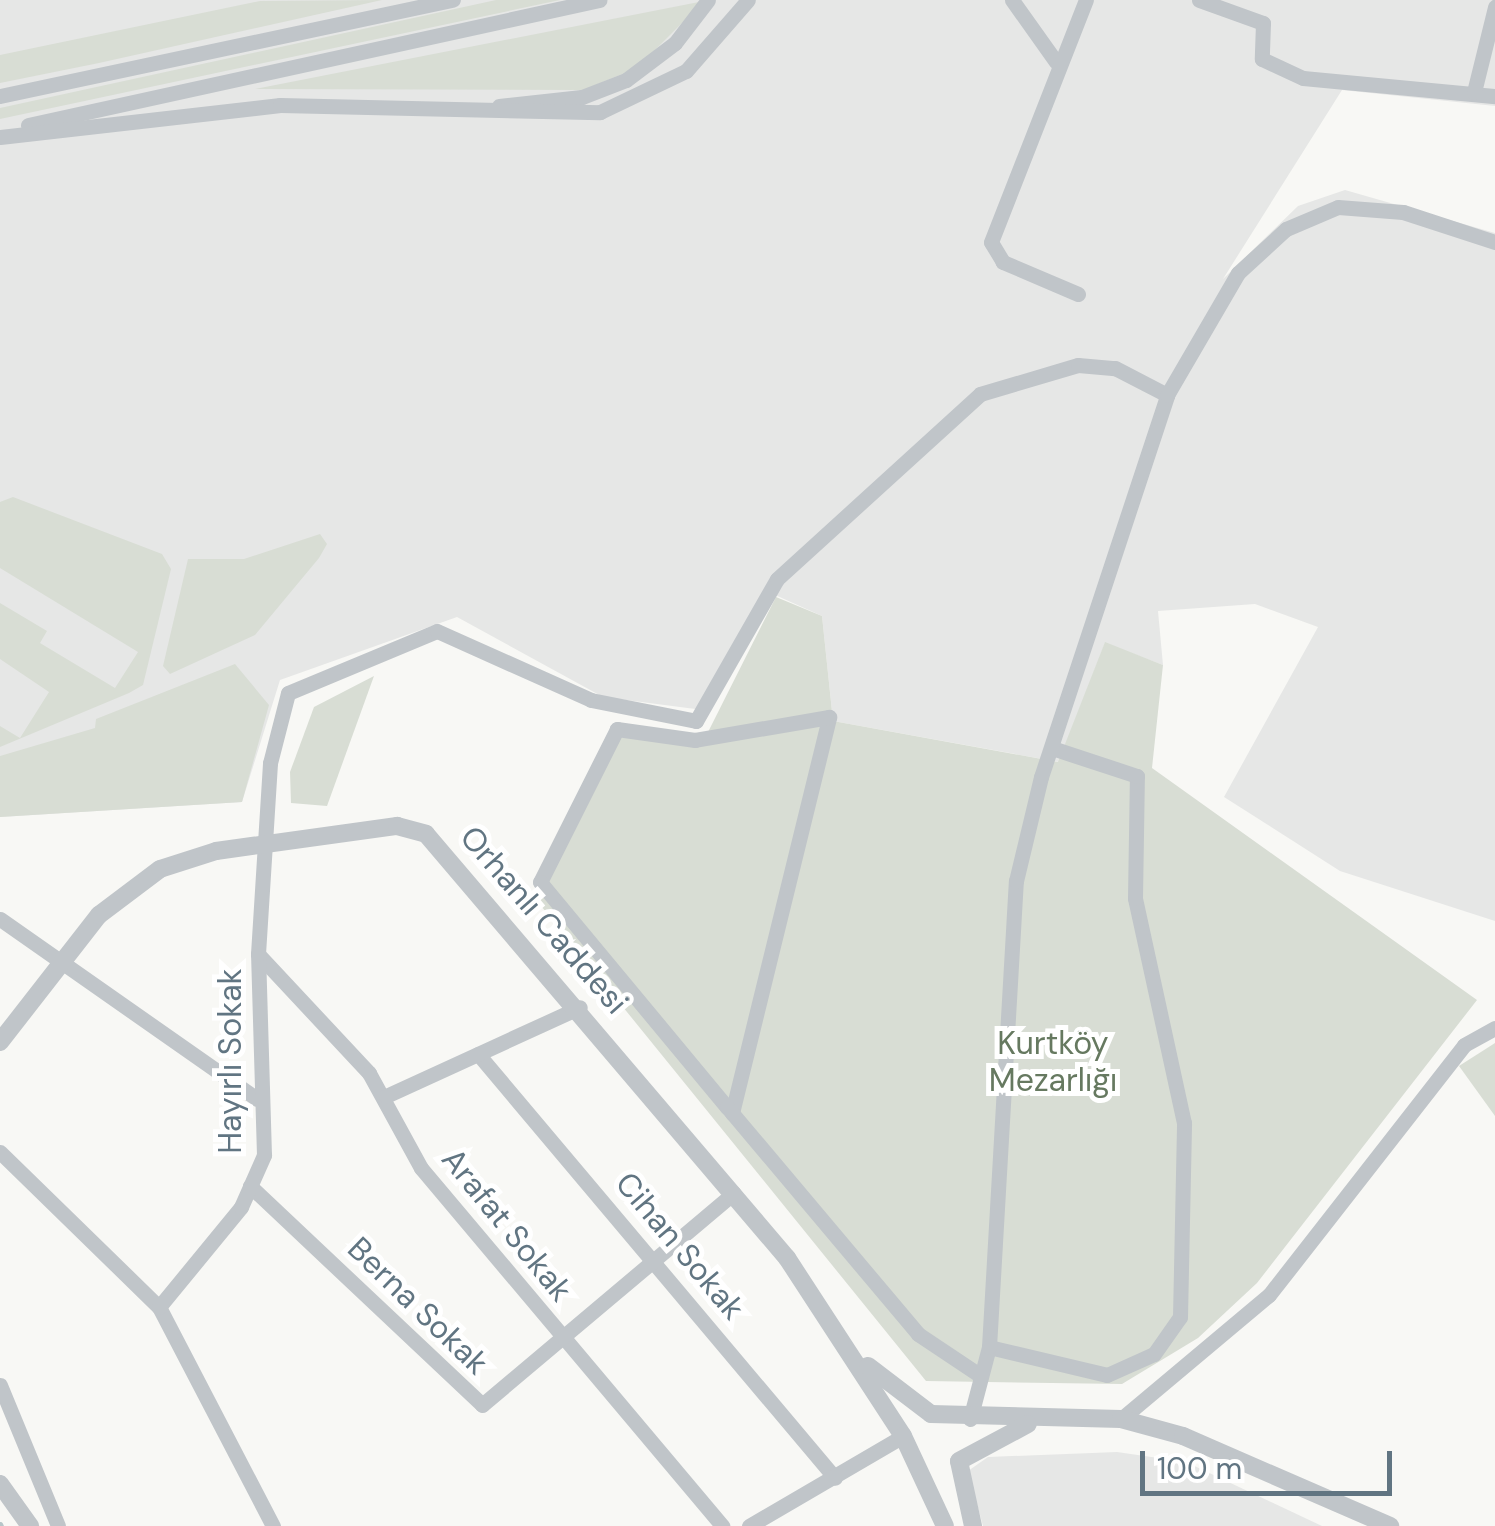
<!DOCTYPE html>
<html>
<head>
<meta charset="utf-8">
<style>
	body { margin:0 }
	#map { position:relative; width:1495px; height:1526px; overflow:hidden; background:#f8f8f5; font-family:"DM Sans",sans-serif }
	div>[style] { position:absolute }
	.built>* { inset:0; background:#e6e7e6 }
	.green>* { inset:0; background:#d8ddd4 }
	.stream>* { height:5px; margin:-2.5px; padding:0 2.5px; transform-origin:2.5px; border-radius:2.5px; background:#b7c6c9 }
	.minor>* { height:15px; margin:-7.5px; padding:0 7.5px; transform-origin:7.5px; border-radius:7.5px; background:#c0c5c9 }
	.tertiary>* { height:18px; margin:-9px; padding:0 9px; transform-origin:9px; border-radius:9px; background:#c0c5c9 }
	span { translate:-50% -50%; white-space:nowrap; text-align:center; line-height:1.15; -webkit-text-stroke:10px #fff; paint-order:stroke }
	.street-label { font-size:32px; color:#617582 }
	.park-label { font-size:32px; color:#667960 }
	.scale { position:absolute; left:1140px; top:1451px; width:252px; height:45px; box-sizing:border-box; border:5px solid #617582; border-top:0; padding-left:12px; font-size:30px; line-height:35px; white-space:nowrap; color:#617582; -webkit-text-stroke:8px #fff; paint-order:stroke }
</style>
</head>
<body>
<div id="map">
	<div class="built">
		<i style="clip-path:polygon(0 0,1495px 0,1495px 106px,1342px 90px,1223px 279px,1298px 206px,1345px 190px,1495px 233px,1495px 921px,1340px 871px,1224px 797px,1318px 627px,1255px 604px,1158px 611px,1163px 665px,1105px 643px,1059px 762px,833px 721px,822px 616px,764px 590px,703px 710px,603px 697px,457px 617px,280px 680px,242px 802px,0 817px)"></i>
		<i style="clip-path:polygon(1117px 1452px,1186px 1462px,1322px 1526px,983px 1526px,968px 1471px,988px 1457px)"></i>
	</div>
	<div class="green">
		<i style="clip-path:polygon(382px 0,99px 63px,0 83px,0 55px,260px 1px)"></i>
		<i style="clip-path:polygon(496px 0,560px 0,0 119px,0 108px)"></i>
		<i style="clip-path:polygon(704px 1px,637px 68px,583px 90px,255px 89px)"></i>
		<i style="clip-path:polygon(13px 497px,162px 554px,171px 569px,143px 685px,129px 693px,0 747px,0 726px,20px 738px,49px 692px,0 659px,0 603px,47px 631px,40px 643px,115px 688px,138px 652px,0 568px,0 502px)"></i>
		<i style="clip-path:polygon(320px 534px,327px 544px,319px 558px,255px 635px,170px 674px,163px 666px,188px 559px,244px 559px)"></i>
		<i style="clip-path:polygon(776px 597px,822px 616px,833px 721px,1058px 762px,1105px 642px,1163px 665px,1152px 768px,1477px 1000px,1257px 1283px,1198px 1338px,1122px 1384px,926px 1381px,533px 896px,618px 737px,702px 744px)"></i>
		<i style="clip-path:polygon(235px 664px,269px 705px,242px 802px,0 817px,0 756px,95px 728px,96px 719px)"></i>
		<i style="clip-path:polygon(374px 676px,327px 806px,291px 803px,290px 772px,314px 707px)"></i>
		<i style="clip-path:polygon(1495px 1043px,1495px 1116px,1459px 1066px)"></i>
	</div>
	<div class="stream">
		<i style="left:0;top:1524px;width:2px;rotate:63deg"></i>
	</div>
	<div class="minor">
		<i style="left:1012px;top:0;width:76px;rotate:54.6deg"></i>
		<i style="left:1199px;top:0;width:68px;rotate:19.8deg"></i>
		<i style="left:1263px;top:23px;width:36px;rotate:92deg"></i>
		<i style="left:1262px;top:59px;width:45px;rotate:24.9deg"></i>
		<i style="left:1303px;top:78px;width:193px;rotate:5.4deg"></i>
		<i style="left:1474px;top:92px;width:88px;rotate:-76.1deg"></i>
		<i style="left:0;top:96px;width:463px;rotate:-12deg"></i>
		<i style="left:499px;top:106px;width:83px;rotate:-6.2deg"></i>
		<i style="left:582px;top:97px;width:47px;rotate:-21.1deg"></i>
		<i style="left:626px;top:80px;width:61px;rotate:-37.1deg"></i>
		<i style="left:675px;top:43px;width:54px;rotate:-52.5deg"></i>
		<i style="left:28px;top:125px;width:585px;rotate:-12.35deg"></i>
		<i style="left:0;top:137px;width:282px;rotate:-6.5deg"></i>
		<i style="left:280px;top:105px;width:320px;rotate:1.3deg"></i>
		<i style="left:600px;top:112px;width:95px;rotate:-25.5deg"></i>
		<i style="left:686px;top:71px;width:94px;rotate:-48.9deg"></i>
		<i style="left:1078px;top:294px;width:82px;rotate:-156.9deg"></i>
		<i style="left:1003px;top:262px;width:23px;rotate:-121deg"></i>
		<i style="left:991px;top:242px;width:260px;rotate:-68.6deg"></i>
		<i style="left:0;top:919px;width:314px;rotate:35deg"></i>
		<i style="left:258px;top:954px;width:163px;rotate:47deg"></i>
		<i style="left:369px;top:1073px;width:108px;rotate:61.3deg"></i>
		<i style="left:421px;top:1168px;width:468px;rotate:49.9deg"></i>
		<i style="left:478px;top:1054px;width:554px;rotate:49.9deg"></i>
		<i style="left:386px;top:1096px;width:213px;rotate:-24.6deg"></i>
		<i style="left:732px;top:1113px;width:408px;rotate:-76.2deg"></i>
		<i style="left:829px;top:717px;width:136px;rotate:170.3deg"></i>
		<i style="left:695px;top:740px;width:79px;rotate:-172deg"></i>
		<i style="left:617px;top:729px;width:171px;rotate:116.7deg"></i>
		<i style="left:540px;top:882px;width:293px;rotate:50.3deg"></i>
		<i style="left:727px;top:1107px;width:297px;rotate:49.9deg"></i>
		<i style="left:918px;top:1334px;width:72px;rotate:33.7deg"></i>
		<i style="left:0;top:1152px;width:222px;rotate:44.3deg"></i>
		<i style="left:159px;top:1307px;width:247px;rotate:62.5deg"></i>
		<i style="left:250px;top:1186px;width:319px;rotate:43.3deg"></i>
		<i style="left:482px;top:1405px;width:329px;rotate:-40.1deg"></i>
		<i style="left:159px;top:1307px;width:129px;rotate:-50.6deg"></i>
		<i style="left:241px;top:1207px;width:57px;rotate:-66.1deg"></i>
		<i style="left:264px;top:1155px;width:201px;rotate:-91.7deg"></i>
		<i style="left:258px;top:954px;width:191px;rotate:-86.4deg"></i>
		<i style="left:270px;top:763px;width:72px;rotate:-75.6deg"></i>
		<i style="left:288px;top:693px;width:161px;rotate:-22.6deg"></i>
		<i style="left:437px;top:631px;width:169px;rotate:24.1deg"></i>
		<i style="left:591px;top:700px;width:107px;rotate:11.3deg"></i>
		<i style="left:696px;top:721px;width:163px;rotate:-60.3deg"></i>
		<i style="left:777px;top:579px;width:275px;rotate:-42.3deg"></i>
		<i style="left:980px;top:394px;width:102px;rotate:-16.5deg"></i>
		<i style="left:1078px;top:365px;width:37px;rotate:5deg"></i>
		<i style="left:1115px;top:368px;width:59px;rotate:27.4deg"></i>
		<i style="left:989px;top:1347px;width:121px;rotate:13.3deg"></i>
		<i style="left:1107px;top:1375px;width:51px;rotate:-24.1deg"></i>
		<i style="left:1154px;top:1354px;width:45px;rotate:-54.9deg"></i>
		<i style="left:1180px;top:1317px;width:194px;rotate:-88.8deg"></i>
		<i style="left:1184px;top:1123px;width:230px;rotate:-102.3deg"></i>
		<i style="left:1135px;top:898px;width:122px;rotate:-89.1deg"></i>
		<i style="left:1137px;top:776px;width:89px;rotate:-161.8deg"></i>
		<i style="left:0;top:1385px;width:152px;rotate:67.6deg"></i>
		<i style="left:970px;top:1419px;width:74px;rotate:-75.2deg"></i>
		<i style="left:989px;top:1347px;width:467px;rotate:-86.7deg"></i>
		<i style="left:1016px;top:881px;width:107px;rotate:-76.5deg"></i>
		<i style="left:1041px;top:777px;width:402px;rotate:-71.7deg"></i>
		<i style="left:1167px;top:395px;width:141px;rotate:-59.8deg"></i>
		<i style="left:1238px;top:273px;width:65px;rotate:-42.5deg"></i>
		<i style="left:1286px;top:229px;width:56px;rotate:-22.9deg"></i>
		<i style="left:1338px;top:207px;width:65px;rotate:4.4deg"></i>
		<i style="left:1403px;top:212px;width:97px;rotate:18.1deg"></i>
		<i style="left:1121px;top:1419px;width:193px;rotate:-40deg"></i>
		<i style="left:1269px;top:1295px;width:317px;rotate:-52deg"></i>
		<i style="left:1464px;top:1045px;width:35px;rotate:-29deg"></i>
		<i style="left:749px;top:1526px;width:178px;rotate:-30.3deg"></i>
	</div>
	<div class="tertiary">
		<i style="left:0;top:1042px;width:161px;rotate:-52.1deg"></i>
		<i style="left:99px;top:915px;width:76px;rotate:-37deg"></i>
		<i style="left:160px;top:869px;width:59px;rotate:-17.8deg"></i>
		<i style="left:216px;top:851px;width:183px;rotate:-7.9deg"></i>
		<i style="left:397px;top:826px;width:30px;rotate:15deg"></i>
		<i style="left:426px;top:834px;width:557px;rotate:49.59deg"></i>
		<i style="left:787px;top:1258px;width:212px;rotate:56.9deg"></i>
		<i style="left:903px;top:1436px;width:99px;rotate:65deg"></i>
		<i style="left:868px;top:1366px;width:79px;rotate:37.3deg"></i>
		<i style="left:931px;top:1414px;width:190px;rotate:1.5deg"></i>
		<i style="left:1121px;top:1419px;width:64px;rotate:15.3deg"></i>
		<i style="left:1183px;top:1436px;width:226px;rotate:23.5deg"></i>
		<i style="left:0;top:1484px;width:52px;rotate:54.5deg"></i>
		<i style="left:973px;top:1526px;width:66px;rotate:-102.2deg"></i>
		<i style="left:959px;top:1461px;width:78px;rotate:-28.2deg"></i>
	</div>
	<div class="street-label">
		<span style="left:544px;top:920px;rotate:49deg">Orhanlı Caddesi</span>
		<span style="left:230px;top:1061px;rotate:-90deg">Hayırlı Sokak</span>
		<span style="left:507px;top:1225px;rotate:51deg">Arafat Sokak</span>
		<span style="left:680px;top:1246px;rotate:50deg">Cihan Sokak</span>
		<span style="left:418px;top:1306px;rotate:44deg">Berna Sokak</span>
	</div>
	<div class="park-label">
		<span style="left:1053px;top:1062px">Kurtköy<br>Mezarlığı</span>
	</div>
	<div class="scale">100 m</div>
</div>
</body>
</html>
